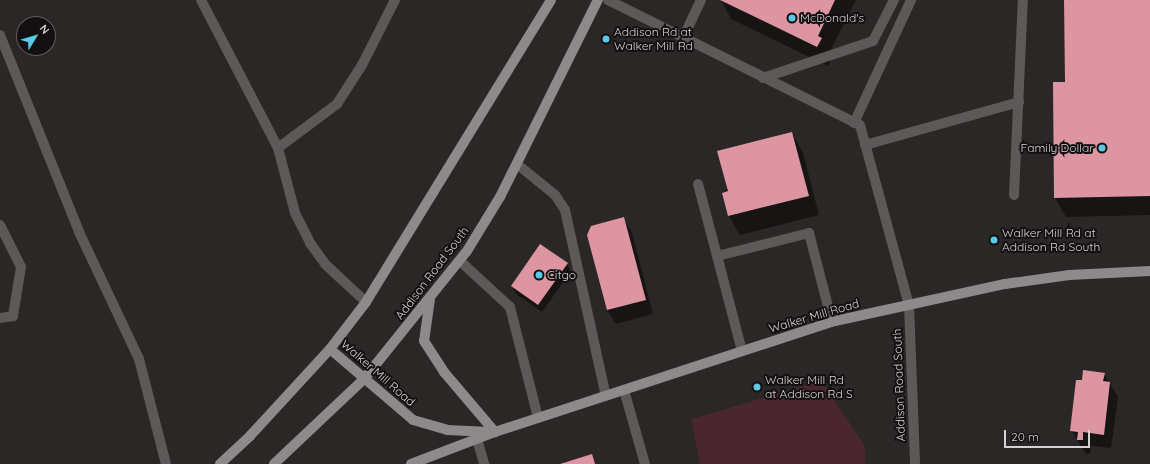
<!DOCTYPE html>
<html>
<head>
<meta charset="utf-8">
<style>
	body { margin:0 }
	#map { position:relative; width:1150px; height:464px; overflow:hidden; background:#2c2727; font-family:Quicksand,sans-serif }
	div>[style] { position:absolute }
	.green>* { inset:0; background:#4a272e }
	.shadow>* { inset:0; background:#0007 }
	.building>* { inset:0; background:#dd96a1 }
	.minor>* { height:10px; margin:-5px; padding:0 5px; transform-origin:5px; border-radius:5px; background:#5c5959 }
	.major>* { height:10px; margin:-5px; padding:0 5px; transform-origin:5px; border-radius:5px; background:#8e898a }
	.dots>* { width:11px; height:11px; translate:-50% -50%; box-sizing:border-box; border:2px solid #131011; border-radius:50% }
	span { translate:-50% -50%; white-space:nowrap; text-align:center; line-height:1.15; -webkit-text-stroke:4px #131011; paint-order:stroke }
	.poi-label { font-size:12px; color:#d5d1d2 }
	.left { translate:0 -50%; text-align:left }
	.right { translate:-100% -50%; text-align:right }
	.street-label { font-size:12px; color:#d5d1d2 }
	.north { position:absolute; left:16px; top:16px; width:40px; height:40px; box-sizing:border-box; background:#131011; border:1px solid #615d5e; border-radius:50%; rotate:52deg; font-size:11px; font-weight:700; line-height:16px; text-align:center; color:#d5d1d2 }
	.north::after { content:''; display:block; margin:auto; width:14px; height:18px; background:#5ac8e6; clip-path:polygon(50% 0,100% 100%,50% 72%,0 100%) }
	.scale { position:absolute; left:1004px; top:430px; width:86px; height:18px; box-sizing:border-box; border:2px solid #d5d1d2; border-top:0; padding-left:5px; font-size:12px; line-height:14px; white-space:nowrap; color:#d5d1d2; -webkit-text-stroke:3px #131011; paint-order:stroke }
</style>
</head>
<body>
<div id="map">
	<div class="green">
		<i style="clip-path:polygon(821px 381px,865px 446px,865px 464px,700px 464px,691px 419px)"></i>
	</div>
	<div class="shadow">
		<i style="clip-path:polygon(721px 0,856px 0,829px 53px,832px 58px,828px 66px,731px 19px)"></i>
		<i style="clip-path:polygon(1065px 0,1150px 0,1150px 215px,1066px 217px,1055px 198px,1066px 83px)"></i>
		<i style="clip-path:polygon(792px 133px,803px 153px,819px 215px,740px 235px,729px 216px,723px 193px)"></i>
		<i style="clip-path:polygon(624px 219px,632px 233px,653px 314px,616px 324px,607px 310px)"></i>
		<i style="clip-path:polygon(567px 264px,571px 271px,542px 312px,516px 294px,512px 286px)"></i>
		<i style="clip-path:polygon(1104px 374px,1118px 397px,1111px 448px,1091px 446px,1090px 454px,1086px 454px,1071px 430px,1083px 381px)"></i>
	</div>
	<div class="building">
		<i style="clip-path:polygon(720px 0,835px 0,818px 36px,822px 38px,817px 47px)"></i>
		<i style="clip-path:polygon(1064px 0,1150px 0,1150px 196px,1054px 198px,1053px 82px,1065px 82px)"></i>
		<i style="clip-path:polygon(792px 132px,809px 196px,728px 216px,722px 193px,728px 191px,717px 151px)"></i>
		<i style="clip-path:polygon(624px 217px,646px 300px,607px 310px,587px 235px,591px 226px)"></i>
		<i style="clip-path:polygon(540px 244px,568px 263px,538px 305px,511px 286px)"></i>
		<i style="clip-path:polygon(1083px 370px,1105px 373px,1103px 381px,1110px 382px,1104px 435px,1083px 432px,1083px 440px,1077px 440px,1078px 432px,1070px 431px,1076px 380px,1082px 380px)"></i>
		<i style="clip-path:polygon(592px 454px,595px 464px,560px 464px)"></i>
	</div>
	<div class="minor">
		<i style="left:201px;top:0;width:167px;rotate:62.5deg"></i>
		<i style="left:278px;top:148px;width:67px;rotate:75.3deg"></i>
		<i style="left:295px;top:213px;width:34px;rotate:63deg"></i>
		<i style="left:310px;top:243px;width:26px;rotate:54deg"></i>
		<i style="left:325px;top:264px;width:56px;rotate:42.8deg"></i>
		<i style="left:608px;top:0;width:281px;rotate:26.4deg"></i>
		<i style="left:860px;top:125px;width:187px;rotate:74.8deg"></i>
		<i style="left:909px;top:305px;width:159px;rotate:87.8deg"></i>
		<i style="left:0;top:35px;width:212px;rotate:68.1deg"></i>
		<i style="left:79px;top:232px;width:140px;rotate:64.7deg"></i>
		<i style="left:139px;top:359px;width:108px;rotate:75.6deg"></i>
		<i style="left:683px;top:38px;width:42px;rotate:-64.7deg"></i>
		<i style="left:763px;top:78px;width:116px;rotate:-18.6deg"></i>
		<i style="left:873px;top:41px;width:46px;rotate:-62.9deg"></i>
		<i style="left:854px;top:123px;width:136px;rotate:-65.1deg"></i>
		<i style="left:865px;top:145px;width:160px;rotate:-15.6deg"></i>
		<i style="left:278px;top:148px;width:74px;rotate:-36.7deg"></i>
		<i style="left:337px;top:104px;width:46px;rotate:-57.3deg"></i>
		<i style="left:362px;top:65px;width:73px;rotate:-63.1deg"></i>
		<i style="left:517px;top:164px;width:49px;rotate:39.2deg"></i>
		<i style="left:555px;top:195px;width:18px;rotate:56deg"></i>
		<i style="left:565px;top:210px;width:190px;rotate:77.6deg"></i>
		<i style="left:698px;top:184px;width:74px;rotate:75.2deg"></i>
		<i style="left:1014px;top:195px;width:195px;rotate:-87.4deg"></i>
		<i style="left:0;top:225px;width:47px;rotate:63.4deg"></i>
		<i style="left:21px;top:267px;width:50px;rotate:99.3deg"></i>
		<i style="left:13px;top:316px;width:13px;rotate:171deg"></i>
		<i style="left:460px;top:261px;width:68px;rotate:42.6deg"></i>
		<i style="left:510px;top:307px;width:114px;rotate:75.8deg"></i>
		<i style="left:742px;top:351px;width:98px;rotate:-104.7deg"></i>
		<i style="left:717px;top:256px;width:95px;rotate:-14deg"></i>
		<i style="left:809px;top:233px;width:92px;rotate:75.5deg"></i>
		<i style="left:624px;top:390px;width:77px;rotate:74.2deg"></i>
		<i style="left:477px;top:439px;width:26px;rotate:74deg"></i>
	</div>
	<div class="major">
		<i style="left:430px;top:299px;width:42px;rotate:98.1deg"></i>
		<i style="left:424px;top:341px;width:37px;rotate:57deg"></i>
		<i style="left:444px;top:372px;width:79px;rotate:49.6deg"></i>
		<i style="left:330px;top:349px;width:109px;rotate:40.5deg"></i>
		<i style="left:413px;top:420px;width:35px;rotate:16deg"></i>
		<i style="left:447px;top:430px;width:43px;rotate:2.7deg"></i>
		<i style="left:220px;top:464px;width:41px;rotate:-43deg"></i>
		<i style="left:250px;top:436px;width:118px;rotate:-47.4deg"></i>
		<i style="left:330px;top:349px;width:59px;rotate:-52.5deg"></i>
		<i style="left:366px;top:302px;width:354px;rotate:-58.5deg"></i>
		<i style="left:274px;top:464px;width:124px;rotate:-43.4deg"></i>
		<i style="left:364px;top:379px;width:164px;rotate:-51.2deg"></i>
		<i style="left:467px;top:251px;width:63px;rotate:-58.6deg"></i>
		<i style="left:500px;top:197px;width:220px;rotate:-63.6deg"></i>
		<i style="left:411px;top:464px;width:90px;rotate:-20.9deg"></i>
		<i style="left:495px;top:432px;width:358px;rotate:-18.1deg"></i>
		<i style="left:835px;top:321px;width:174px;rotate:-12.3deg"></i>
		<i style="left:1005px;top:284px;width:65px;rotate:-8deg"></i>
		<i style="left:1069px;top:275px;width:81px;rotate:-2.8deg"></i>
	</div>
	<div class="dots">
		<i style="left:792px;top:18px;background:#5ac8e6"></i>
		<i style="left:606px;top:39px;background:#5ac8e6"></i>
		<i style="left:1102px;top:148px;background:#5ac8e6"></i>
		<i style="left:994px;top:240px;background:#5ac8e6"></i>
		<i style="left:539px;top:275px;background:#5ac8e6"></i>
		<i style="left:757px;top:387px;background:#5ac8e6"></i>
	</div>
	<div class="poi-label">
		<span class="left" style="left:800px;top:18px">McDonald's</span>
		<span class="left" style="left:614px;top:39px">Addison Rd at<br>Walker Mill Rd</span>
		<span class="right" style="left:1094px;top:148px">Family Dollar</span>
		<span class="left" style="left:1002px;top:240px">Walker Mill Rd at<br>Addison Rd South</span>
		<span class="left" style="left:547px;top:275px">Citgo</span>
		<span class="left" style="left:765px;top:387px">Walker Mill Rd<br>at Addison Rd S</span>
	</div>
	<div class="street-label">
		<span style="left:432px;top:273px;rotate:-53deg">Addison Road South</span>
		<span style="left:814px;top:316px;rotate:-16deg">Walker Mill Road</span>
		<span style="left:378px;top:373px;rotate:41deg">Walker Mill Road</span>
		<span style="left:899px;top:385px;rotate:-92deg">Addison Road South</span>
	</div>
	<div class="north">N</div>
	<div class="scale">20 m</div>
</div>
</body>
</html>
